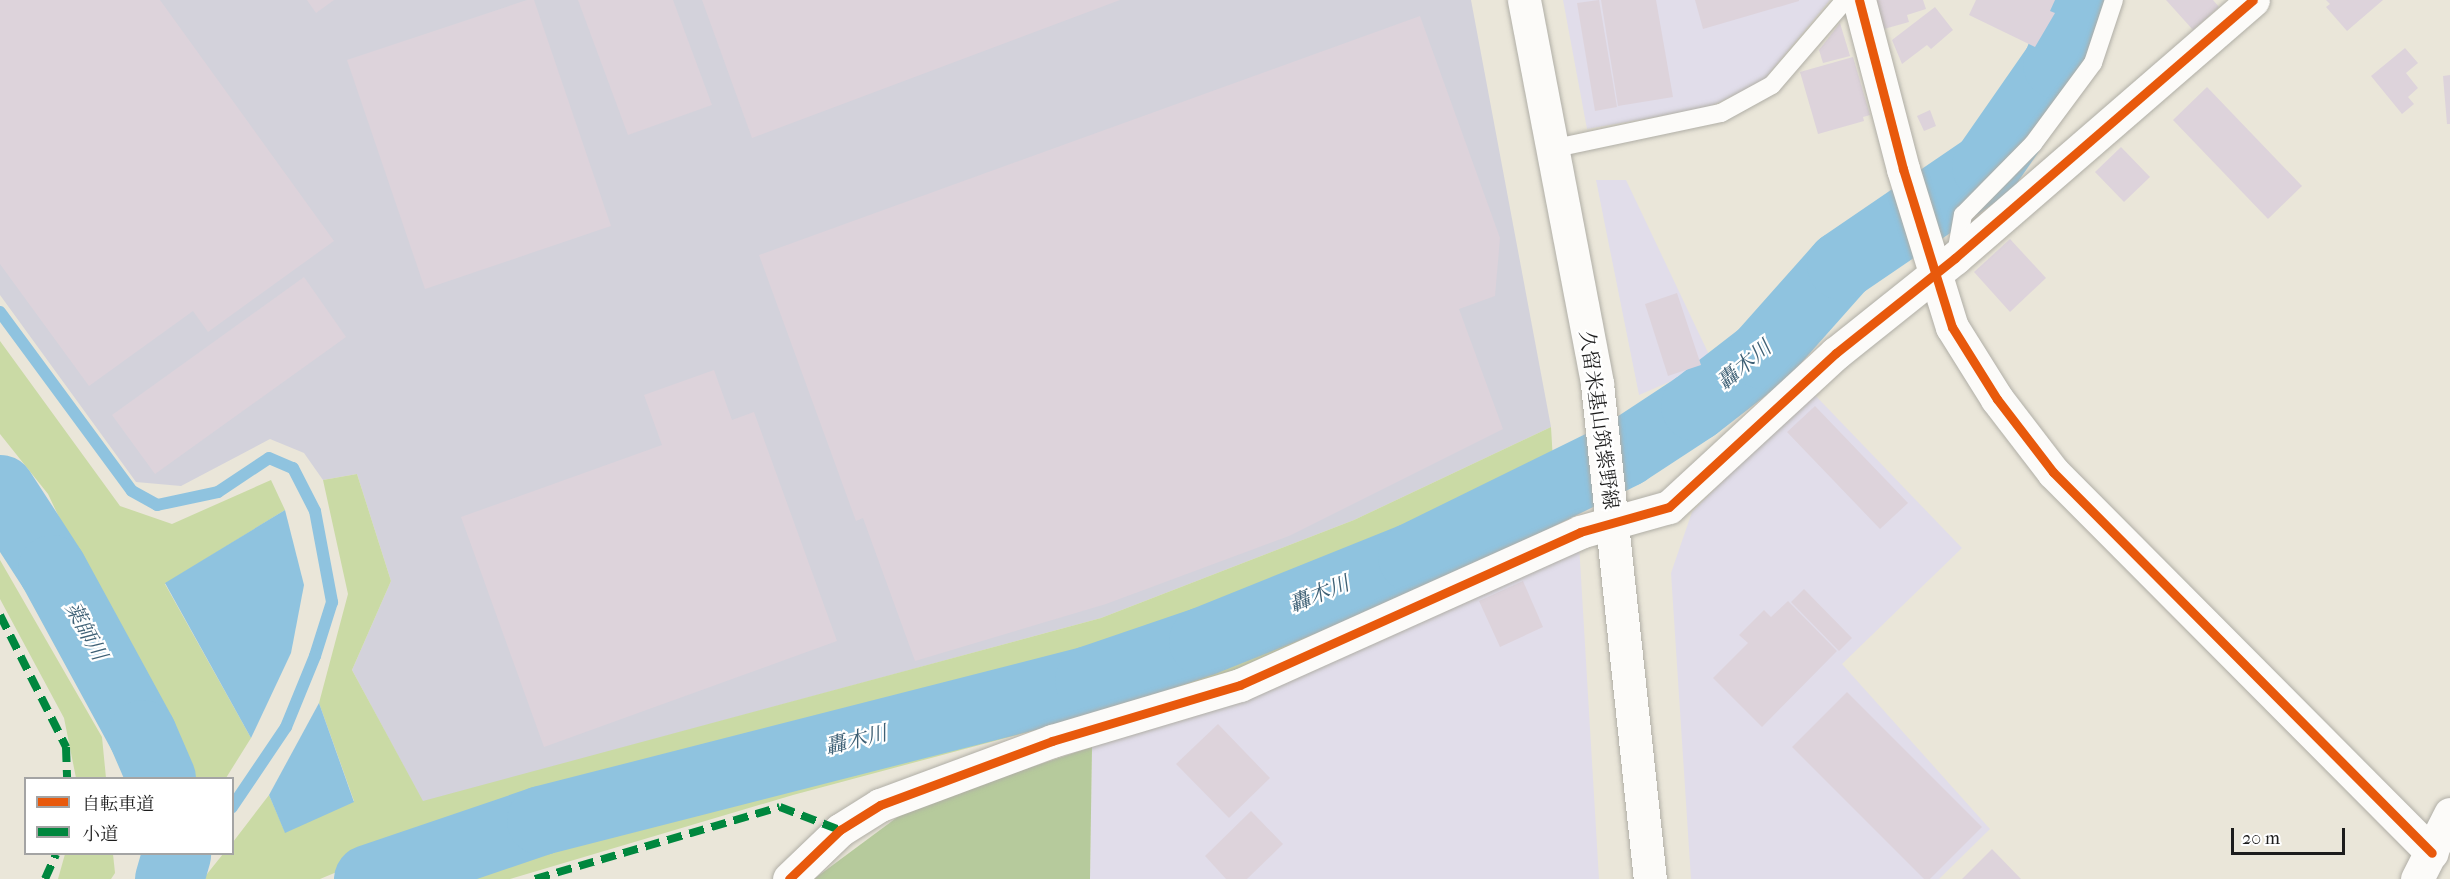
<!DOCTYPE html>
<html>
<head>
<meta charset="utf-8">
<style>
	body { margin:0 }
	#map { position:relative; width:2450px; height:879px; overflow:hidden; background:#eae6d9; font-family:"IM FELL French Canon","Noto Serif JP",serif }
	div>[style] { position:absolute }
	.built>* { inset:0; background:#e1ddea }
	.industrial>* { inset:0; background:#d3d2db }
	.green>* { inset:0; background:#cadaa5 }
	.forest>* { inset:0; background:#b6ca9c }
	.water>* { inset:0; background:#8fc3df }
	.stream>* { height:12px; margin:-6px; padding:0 6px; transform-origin:6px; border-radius:6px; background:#8fc3df }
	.river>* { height:69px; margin:-34.5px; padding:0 34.5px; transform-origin:34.5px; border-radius:34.5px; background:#8fc3df }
	.building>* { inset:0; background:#ddd3db }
	.roads { filter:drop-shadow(0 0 2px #b0aea6) drop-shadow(0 0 2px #b0aea6) }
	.lane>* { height:18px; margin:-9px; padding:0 9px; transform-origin:9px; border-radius:9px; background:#fcfbf9 }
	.street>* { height:33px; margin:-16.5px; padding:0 16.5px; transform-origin:16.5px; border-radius:16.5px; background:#fcfbf9 }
	.primary>* { height:33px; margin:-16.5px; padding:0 16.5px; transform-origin:16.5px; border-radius:16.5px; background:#fcfbf9 }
	.quiet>* { height:8px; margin-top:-4px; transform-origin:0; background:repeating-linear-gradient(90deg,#00873e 0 15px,transparent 0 23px) }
	.cycleway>* { height:9px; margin:-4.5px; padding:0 4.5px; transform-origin:4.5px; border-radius:4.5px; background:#e8590c }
	span { translate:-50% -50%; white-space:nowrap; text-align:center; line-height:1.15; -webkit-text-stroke:4.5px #fff; paint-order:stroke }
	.street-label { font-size:20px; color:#1c1c1c }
	.water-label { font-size:21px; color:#3e6075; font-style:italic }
	.legend { position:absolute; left:24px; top:777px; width:210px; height:78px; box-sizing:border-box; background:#fff; border:2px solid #a4a4a4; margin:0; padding:8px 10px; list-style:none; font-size:18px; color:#1c1c1c }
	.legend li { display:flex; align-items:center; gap:12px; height:30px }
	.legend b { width:30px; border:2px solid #a4a4a4 }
	.scale { position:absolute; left:2231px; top:828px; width:114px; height:27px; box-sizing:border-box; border:3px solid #1c1c1c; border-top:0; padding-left:8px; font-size:18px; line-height:21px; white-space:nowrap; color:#1c1c1c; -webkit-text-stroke:4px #fff; paint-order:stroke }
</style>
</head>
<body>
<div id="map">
	<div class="built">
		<i style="clip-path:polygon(1563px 0,1830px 0,1762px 82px,1707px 108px,1587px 129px)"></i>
		<i style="clip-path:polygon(1596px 180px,1626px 180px,1713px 363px,1639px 395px)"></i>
		<i style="clip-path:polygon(1812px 392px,1962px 548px,1842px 664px,1990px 829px,1939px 879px,1691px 879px,1671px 573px,1692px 512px)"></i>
		<i style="clip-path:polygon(1579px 544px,1599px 879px,1090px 879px,1092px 747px,1249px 692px)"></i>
	</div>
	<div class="industrial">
		<i style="clip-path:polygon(0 0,1471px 0,1551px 427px,1354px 520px,1101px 618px,423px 802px,352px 670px,391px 581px,357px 474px,323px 480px,304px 453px,270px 439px,181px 486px,136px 482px,0 295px)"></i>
	</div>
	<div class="green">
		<i style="clip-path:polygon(0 341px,120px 506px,172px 524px,271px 480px,285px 510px,165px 584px,251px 738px,226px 778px,183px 778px,48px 494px,0 434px)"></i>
		<i style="clip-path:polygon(1551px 427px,1553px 461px,1402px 537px,1103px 649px,404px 844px,320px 879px,203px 879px,223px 854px,232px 854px,233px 842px,269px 795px,285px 832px,354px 801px,319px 703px,348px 594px,323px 480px,357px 474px,391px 581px,352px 670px,423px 801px,1101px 618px,1354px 520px)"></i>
		<i style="clip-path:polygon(0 560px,102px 737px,106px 778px,76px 778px,64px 718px,0 599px)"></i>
		<i style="clip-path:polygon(1455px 579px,1233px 677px,793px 795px,510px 879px,449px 879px,564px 836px,1203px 666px)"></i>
		<i style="clip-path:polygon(65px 854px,113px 854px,115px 873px,111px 879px,58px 879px)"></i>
	</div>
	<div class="forest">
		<i style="clip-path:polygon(1092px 747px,1090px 879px,814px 879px,911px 807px)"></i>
	</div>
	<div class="water">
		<i style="clip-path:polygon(285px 510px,304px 585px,291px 653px,251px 738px,165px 583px)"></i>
		<i style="clip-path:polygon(319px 703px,354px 802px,285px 833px,269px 795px)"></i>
	</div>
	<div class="stream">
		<i style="left:0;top:312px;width:222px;rotate:53.6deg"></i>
		<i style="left:132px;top:491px;width:29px;rotate:29deg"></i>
		<i style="left:157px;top:505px;width:62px;rotate:-12deg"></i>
		<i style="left:218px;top:492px;width:61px;rotate:-33.7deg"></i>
		<i style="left:269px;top:458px;width:26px;rotate:23deg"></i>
		<i style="left:293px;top:468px;width:48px;rotate:62.9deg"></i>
		<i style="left:315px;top:511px;width:93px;rotate:79.4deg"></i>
		<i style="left:332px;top:602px;width:57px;rotate:107.5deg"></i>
		<i style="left:315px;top:656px;width:77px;rotate:112.2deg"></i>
		<i style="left:286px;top:727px;width:97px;rotate:124deg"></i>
		<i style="left:175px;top:867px;width:21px;rotate:-39deg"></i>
	</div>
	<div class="river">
		<i style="left:0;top:489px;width:95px;rotate:57deg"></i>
		<i style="left:52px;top:569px;width:188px;rotate:61.4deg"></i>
		<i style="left:142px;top:734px;width:48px;rotate:66.6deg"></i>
		<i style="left:169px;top:879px;width:26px;rotate:-74deg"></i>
		<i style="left:368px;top:879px;width:183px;rotate:-18.8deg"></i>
		<i style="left:541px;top:820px;width:566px;rotate:-14.33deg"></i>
		<i style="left:1089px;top:680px;width:120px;rotate:-18.9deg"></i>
		<i style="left:1203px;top:641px;width:225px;rotate:-21.9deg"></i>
		<i style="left:1412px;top:557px;width:237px;rotate:-26.2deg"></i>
		<i style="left:1625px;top:452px;width:84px;rotate:-33.3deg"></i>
		<i style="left:1695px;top:406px;width:85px;rotate:-37.8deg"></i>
		<i style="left:1762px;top:354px;width:119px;rotate:-48.4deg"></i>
		<i style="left:1841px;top:265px;width:176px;rotate:-34.3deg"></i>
		<i style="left:1986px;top:166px;width:124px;rotate:-55.2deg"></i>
		<i style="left:2057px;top:64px;width:69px;rotate:-68.7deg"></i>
	</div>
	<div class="building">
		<i style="clip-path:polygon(0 0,160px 0,334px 241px,208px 332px,193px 311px,89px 386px,0 264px)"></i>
		<i style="clip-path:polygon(307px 0,334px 0,316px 13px)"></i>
		<i style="clip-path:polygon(527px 0,534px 0,611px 226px,425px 289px,347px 60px)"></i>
		<i style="clip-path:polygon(578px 0,673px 0,712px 105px,628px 135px)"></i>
		<i style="clip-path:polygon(702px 0,1120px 0,752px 138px)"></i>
		<i style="clip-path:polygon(1599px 0,1617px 107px,1595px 111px,1577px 3px)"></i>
		<i style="clip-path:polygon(1601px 0,1656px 0,1673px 97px,1618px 106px)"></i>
		<i style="clip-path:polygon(1695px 0,1799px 0,1799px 1px,1703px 29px)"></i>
		<i style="clip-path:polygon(1875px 0,1923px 0,1926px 9px,1907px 15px,1909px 22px,1884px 29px)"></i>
		<i style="clip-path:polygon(1976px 0,2055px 0,2050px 11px,2055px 13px,2035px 47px,1969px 15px)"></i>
		<i style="clip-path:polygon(2166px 0,2213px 0,2219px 7px,2193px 30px)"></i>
		<i style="clip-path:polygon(2326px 0,2383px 0,2347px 31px,2326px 7px,2330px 4px)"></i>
		<i style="clip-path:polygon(1935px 7px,1953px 30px,1931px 49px,1927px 45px,1902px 64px,1892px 40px)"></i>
		<i style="clip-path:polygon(1420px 16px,1500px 238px,1495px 296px,1459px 309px,1503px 429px,1289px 536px,1106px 604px,915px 661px,863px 518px,856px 521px,759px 255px)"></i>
		<i style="clip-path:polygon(1840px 23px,1850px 56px,1823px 63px,1819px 50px)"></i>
		<i style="clip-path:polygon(2405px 48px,2418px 63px,2406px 73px,2418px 88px,2408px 97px,2414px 104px,2402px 114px,2371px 76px)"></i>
		<i style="clip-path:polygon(1853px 57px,1870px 115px,1863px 117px,1864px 121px,1818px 134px,1800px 72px)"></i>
		<i style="clip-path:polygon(2450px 75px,2450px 124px,2447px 124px,2443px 76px)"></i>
		<i style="clip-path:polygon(2207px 87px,2302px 186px,2268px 219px,2173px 120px)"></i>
		<i style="clip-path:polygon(1930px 110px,1936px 126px,1924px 131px,1917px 116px)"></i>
		<i style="clip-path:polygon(2121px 147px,2150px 177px,2124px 202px,2095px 172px)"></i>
		<i style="clip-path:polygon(2010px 239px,2046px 278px,2010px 312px,1974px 272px)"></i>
		<i style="clip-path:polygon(304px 277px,346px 337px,155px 474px,112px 415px)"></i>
		<i style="clip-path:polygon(1677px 293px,1701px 365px,1668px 376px,1645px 304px)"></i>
		<i style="clip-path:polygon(714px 370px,732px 420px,754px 412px,837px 641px,544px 747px,461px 517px,662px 445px,644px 395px)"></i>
		<i style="clip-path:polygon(1815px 406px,1908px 503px,1880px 529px,1787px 432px)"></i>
		<i style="clip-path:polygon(1523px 581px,1543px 627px,1500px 647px,1479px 601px)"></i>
		<i style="clip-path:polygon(1804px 589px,1852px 638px,1839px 651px,1791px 602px)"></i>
		<i style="clip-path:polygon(1788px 601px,1837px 651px,1762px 727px,1713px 678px,1748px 643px,1739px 635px,1764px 610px,1771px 617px)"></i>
		<i style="clip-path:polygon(1847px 692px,1982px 827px,1930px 879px,1924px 879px,1792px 747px)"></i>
		<i style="clip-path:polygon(1218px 724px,1270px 778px,1229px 818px,1176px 764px)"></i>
		<i style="clip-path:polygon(1251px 811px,1283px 844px,1247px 879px,1226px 879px,1205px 856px)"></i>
		<i style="clip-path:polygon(1992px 849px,2021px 879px,1962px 879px)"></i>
	</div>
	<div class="roads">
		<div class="lane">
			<i style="left:1551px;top:149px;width:174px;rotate:-12deg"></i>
			<i style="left:1721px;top:113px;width:58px;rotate:-28.8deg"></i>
			<i style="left:1772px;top:85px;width:112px;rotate:-49.3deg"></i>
			<i style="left:1956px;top:254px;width:40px;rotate:-80deg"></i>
			<i style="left:1963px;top:215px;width:100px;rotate:-45.4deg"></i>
			<i style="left:2033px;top:144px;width:101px;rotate:-53.5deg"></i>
			<i style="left:2093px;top:63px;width:66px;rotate:-71.6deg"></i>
		</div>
		<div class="street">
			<i style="left:1859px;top:0;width:175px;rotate:75.4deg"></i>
			<i style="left:1903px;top:169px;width:165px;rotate:72.8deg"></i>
			<i style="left:1952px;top:327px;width:85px;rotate:58deg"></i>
			<i style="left:1997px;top:399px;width:92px;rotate:52.5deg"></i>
			<i style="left:2053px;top:472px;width:537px;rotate:45.15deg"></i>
			<i style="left:789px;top:879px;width:71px;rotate:-43.9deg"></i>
			<i style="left:840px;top:830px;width:47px;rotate:-32deg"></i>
			<i style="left:880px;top:805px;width:184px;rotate:-20.4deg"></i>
			<i style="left:1052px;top:741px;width:196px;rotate:-16.6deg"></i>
			<i style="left:1240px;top:685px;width:373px;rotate:-24.2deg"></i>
			<i style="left:1580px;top:532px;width:92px;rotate:-15.7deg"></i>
			<i style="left:1669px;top:507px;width:227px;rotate:-42.7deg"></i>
			<i style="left:1836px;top:353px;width:152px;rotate:-38.6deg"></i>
			<i style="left:1955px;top:258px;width:394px;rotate:-40.9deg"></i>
			<i style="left:2417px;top:879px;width:73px;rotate:-63.1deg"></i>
		</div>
		<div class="primary">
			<i style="left:1524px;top:0;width:391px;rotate:79.2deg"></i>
			<i style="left:1597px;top:384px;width:498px;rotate:83.9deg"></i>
		</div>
	</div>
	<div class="quiet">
		<i style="left:0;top:615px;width:148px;rotate:63.4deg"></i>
		<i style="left:66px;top:747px;width:31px;rotate:88deg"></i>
		<i style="left:45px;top:879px;width:27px;rotate:-66deg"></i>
		<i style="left:535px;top:879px;width:255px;rotate:-16.4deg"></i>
		<i style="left:780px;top:807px;width:64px;rotate:21deg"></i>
	</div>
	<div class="cycleway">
		<i style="left:1859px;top:0;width:175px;rotate:75.4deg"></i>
		<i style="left:1903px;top:169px;width:165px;rotate:72.8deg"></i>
		<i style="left:1952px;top:327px;width:85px;rotate:58deg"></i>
		<i style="left:1997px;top:399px;width:92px;rotate:52.5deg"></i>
		<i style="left:2053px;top:472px;width:537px;rotate:45.15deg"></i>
		<i style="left:789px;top:879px;width:71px;rotate:-43.9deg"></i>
		<i style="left:840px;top:830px;width:47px;rotate:-32deg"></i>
		<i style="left:880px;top:805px;width:184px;rotate:-20.4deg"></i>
		<i style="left:1052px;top:741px;width:196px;rotate:-16.6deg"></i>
		<i style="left:1240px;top:685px;width:373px;rotate:-24.2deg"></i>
		<i style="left:1580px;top:532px;width:92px;rotate:-15.7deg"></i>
		<i style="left:1669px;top:507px;width:227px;rotate:-42.7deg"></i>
		<i style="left:1836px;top:353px;width:152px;rotate:-38.6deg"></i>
		<i style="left:1955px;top:258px;width:394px;rotate:-40.9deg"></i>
	</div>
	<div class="street-label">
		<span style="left:1599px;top:420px;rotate:82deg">久留米基山筑紫野線</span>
	</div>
	<div class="water-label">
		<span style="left:1744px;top:365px;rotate:-40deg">轟木川</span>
		<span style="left:1319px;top:594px;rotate:-22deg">轟木川</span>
		<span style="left:86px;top:631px;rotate:61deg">薬師川</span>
		<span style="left:856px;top:740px;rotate:-14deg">轟木川</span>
	</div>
	<ul class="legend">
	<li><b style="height:8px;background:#e8590c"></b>自転車道</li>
	<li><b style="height:8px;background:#00873e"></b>小道</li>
	</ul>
	<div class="scale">20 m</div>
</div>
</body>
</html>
